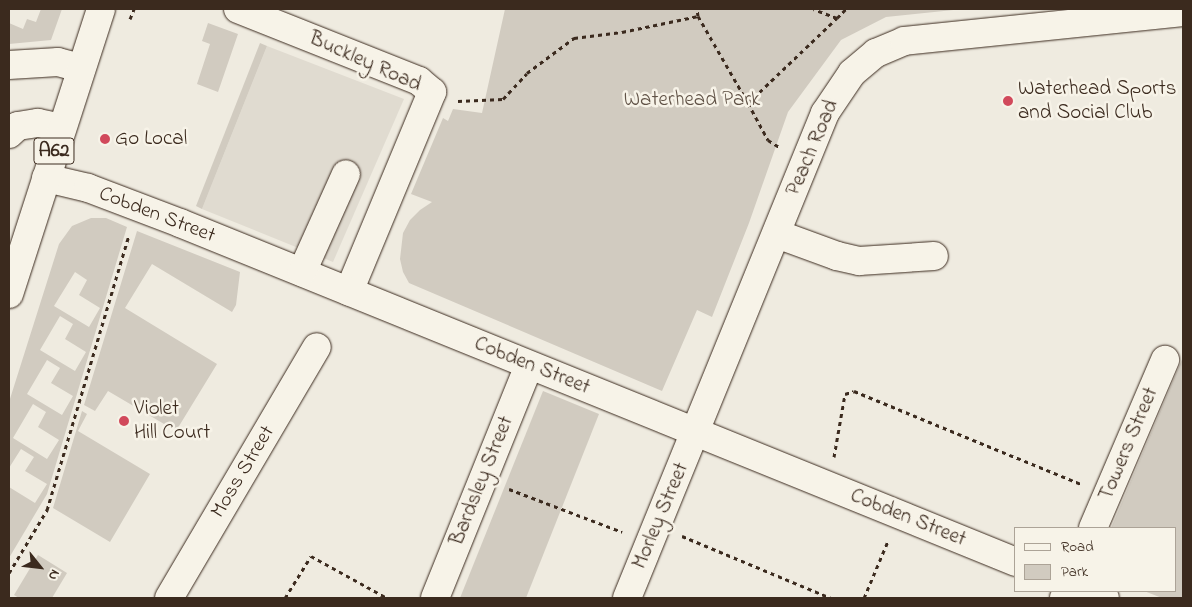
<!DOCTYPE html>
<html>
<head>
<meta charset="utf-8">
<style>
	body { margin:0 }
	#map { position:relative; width:1192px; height:607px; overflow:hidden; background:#efebe0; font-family:"Indie Flower",sans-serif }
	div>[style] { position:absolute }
	.built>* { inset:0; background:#e0dbd0 }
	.green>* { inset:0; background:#d1cbc0 }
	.path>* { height:3px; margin-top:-1.5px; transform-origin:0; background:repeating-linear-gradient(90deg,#3b2a1e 0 4px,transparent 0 8px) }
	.roads { filter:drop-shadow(0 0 1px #3b2a1e) drop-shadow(0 0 1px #3b2a1e) }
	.minor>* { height:28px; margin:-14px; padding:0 14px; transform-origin:14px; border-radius:14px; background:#f7f3e8 }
	.major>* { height:28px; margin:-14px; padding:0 14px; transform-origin:14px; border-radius:14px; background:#f7f3e8 }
	.dots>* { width:14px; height:14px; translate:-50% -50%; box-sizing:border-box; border:2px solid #f7f3e8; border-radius:50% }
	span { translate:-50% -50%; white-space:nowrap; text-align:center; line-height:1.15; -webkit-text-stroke:5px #f7f3e8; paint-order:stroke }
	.shield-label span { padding:1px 4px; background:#f7f3e8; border:1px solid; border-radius:4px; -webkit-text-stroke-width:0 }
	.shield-label { font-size:20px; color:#3b2a1e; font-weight:700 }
	.street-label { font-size:21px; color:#3b2a1e }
	.poi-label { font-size:21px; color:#3b2a1e }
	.left { translate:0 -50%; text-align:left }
	.park-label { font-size:21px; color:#605246 }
	.frame { position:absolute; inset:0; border:10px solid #3b2a1e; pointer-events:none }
	.legend { position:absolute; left:1014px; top:527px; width:162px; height:65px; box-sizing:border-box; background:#f7f3e8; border:1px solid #aca397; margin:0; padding:6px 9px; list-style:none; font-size:15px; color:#3b2a1e }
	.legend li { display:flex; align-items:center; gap:10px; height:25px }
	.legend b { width:25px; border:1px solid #aca397 }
	.north { position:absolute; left:15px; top:542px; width:50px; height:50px; -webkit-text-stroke:4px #f7f3e8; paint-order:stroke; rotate:119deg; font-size:14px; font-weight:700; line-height:20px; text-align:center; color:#3b2a1e }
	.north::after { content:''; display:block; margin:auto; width:18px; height:22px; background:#3b2a1e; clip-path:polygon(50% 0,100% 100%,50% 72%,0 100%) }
</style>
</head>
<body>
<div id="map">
	<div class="built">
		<i style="clip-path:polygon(267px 46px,404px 99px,333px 262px,202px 209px)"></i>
	</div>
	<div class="green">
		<i style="clip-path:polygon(41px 9px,62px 9px,51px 40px,9px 44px,9px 23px,23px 29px,27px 19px,36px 22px)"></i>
		<i style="clip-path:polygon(505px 9px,963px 9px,886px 17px,841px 40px,788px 112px,749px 223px,712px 317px,697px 310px,662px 391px,409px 283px,403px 272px,400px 259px,403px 233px,410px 220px,420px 210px,432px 202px,411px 194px,443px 118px,448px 121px,453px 109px,482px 113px)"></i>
		<i style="clip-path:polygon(208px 23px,238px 34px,218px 92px,197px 84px,210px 44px,202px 41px)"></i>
		<i style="clip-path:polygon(260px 43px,267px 46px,202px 209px,196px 206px)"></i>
		<i style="clip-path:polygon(evenodd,91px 218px,106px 218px,127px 227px,47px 494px,9px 558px,9px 487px,35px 503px,47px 484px,25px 471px,34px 457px,21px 449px,9px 468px,9px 402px,59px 244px,72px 226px,91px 218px,75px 272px,87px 280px,79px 295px,100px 308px,89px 327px,54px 306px,75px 272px,91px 218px,60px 316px,73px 324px,65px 339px,86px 352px,75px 371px,40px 350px,60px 316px,91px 218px,47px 360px,60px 368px,51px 383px,73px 396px,62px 415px,27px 394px,47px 360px,91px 218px,33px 404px,46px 412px,38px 427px,59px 440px,47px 459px,13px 438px,33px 404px)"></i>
		<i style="clip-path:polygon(137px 231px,240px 272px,236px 305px,232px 312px,152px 264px,125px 308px,217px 364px,176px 431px,108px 391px,95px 411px,84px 405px)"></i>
		<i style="clip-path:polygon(1183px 357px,1183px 598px,1162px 598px,1144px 591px,1176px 591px,1176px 528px,1111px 528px)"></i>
		<i style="clip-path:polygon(543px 391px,599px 414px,526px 598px,460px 598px)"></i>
		<i style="clip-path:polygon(82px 411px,87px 414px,78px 431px,150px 474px,110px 542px,53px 508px)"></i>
		<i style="clip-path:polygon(38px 555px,67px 573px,52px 598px,19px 598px,14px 595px)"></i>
	</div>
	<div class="path">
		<i style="left:698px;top:16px;width:100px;rotate:60.1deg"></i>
		<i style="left:748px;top:103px;width:123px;rotate:-43.7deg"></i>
		<i style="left:837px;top:18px;width:25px;rotate:-159deg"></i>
		<i style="left:837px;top:18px;width:13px;rotate:-45deg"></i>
		<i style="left:130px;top:19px;width:11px;rotate:-68deg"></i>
		<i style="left:458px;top:101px;width:45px;rotate:-2.5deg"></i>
		<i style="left:503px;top:99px;width:35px;rotate:-47deg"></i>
		<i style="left:527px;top:73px;width:59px;rotate:-36.7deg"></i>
		<i style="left:574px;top:38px;width:48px;rotate:-7.1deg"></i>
		<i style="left:622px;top:32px;width:78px;rotate:-11.9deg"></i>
		<i style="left:698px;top:16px;width:7px;rotate:-98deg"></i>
		<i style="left:748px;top:103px;width:42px;rotate:61.6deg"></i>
		<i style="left:768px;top:140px;width:15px;rotate:32deg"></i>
		<i style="left:834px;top:457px;width:64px;rotate:-80.1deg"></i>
		<i style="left:845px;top:394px;width:9px;rotate:-18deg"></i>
		<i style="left:854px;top:391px;width:245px;rotate:22.3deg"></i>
		<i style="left:509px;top:489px;width:121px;rotate:20.8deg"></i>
		<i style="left:682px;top:536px;width:161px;rotate:22.6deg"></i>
		<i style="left:9px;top:573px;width:74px;rotate:-58.9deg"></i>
		<i style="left:47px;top:510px;width:287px;rotate:-73.4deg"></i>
		<i style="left:285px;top:598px;width:49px;rotate:-58.2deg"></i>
		<i style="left:311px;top:556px;width:87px;rotate:28.9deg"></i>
		<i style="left:864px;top:598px;width:62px;rotate:-67.2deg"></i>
	</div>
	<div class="roads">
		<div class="minor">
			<i style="left:238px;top:9px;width:195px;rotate:21.7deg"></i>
			<i style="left:419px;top:81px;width:17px;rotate:40deg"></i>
			<i style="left:432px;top:92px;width:216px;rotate:112.6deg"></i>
			<i style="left:9px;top:65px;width:49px;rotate:-3.5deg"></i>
			<i style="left:58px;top:62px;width:24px;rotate:15deg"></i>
			<i style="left:9px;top:134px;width:12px;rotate:-42deg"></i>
			<i style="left:18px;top:126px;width:20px;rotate:-9deg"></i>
			<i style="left:38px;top:123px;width:24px;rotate:12deg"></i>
			<i style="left:46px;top:178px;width:43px;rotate:13.4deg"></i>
			<i style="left:88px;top:188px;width:98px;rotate:20.8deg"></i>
			<i style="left:180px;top:223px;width:902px;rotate:22.07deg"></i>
			<i style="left:777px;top:234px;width:64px;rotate:20.1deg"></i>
			<i style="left:837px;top:256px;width:23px;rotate:13deg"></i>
			<i style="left:859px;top:261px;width:75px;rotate:-3.8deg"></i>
			<i style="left:302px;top:272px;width:107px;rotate:-65.8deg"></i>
			<i style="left:1093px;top:528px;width:183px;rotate:-66.8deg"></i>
			<i style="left:1087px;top:591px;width:19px;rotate:21deg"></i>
			<i style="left:169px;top:598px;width:291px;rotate:-59.5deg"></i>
			<i style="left:435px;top:598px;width:251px;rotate:-68deg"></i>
			<i style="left:627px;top:598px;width:524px;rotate:-67.79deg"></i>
			<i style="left:825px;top:113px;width:48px;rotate:-56deg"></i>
			<i style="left:852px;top:73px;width:31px;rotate:-40deg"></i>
			<i style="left:876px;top:53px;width:30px;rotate:-23deg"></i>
			<i style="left:904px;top:41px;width:281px;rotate:-5.9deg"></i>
			<i style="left:1064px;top:598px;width:8px;rotate:-60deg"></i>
		</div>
		<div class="major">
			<i style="left:9px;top:294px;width:299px;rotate:-72.1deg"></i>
		</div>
	</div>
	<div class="dots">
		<i style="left:1008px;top:101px;background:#d1495b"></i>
		<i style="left:105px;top:139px;background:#d1495b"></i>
		<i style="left:124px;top:421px;background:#d1495b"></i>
	</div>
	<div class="shield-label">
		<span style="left:54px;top:151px">A62</span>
	</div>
	<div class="street-label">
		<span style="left:365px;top:62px;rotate:24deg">Buckley Road</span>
		<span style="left:813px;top:148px;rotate:-67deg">Peach Road</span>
		<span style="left:157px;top:215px;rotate:21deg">Cobden Street</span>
		<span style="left:532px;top:366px;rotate:22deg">Cobden Street</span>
		<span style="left:1129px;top:444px;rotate:-67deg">Towers Street</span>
		<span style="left:243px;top:472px;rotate:-59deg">Moss Street</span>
		<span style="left:482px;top:481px;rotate:-68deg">Bardsley Street</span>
		<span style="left:661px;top:516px;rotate:-67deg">Morley Street</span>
		<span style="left:908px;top:518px;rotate:22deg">Cobden Street</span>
	</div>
	<div class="poi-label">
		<span class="left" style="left:1018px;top:101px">Waterhead Sports<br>and Social Club</span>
		<span class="left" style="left:115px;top:139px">Go Local</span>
		<span class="left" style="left:134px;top:421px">Violet<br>Hill Court</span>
	</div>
	<div class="park-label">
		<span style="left:692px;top:100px">Waterhead Park</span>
	</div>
	<div class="frame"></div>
	<ul class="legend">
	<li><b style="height:6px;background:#f7f3e8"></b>Road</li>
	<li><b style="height:14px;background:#d1cbc0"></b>Park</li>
	</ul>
	<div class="north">N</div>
</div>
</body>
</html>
